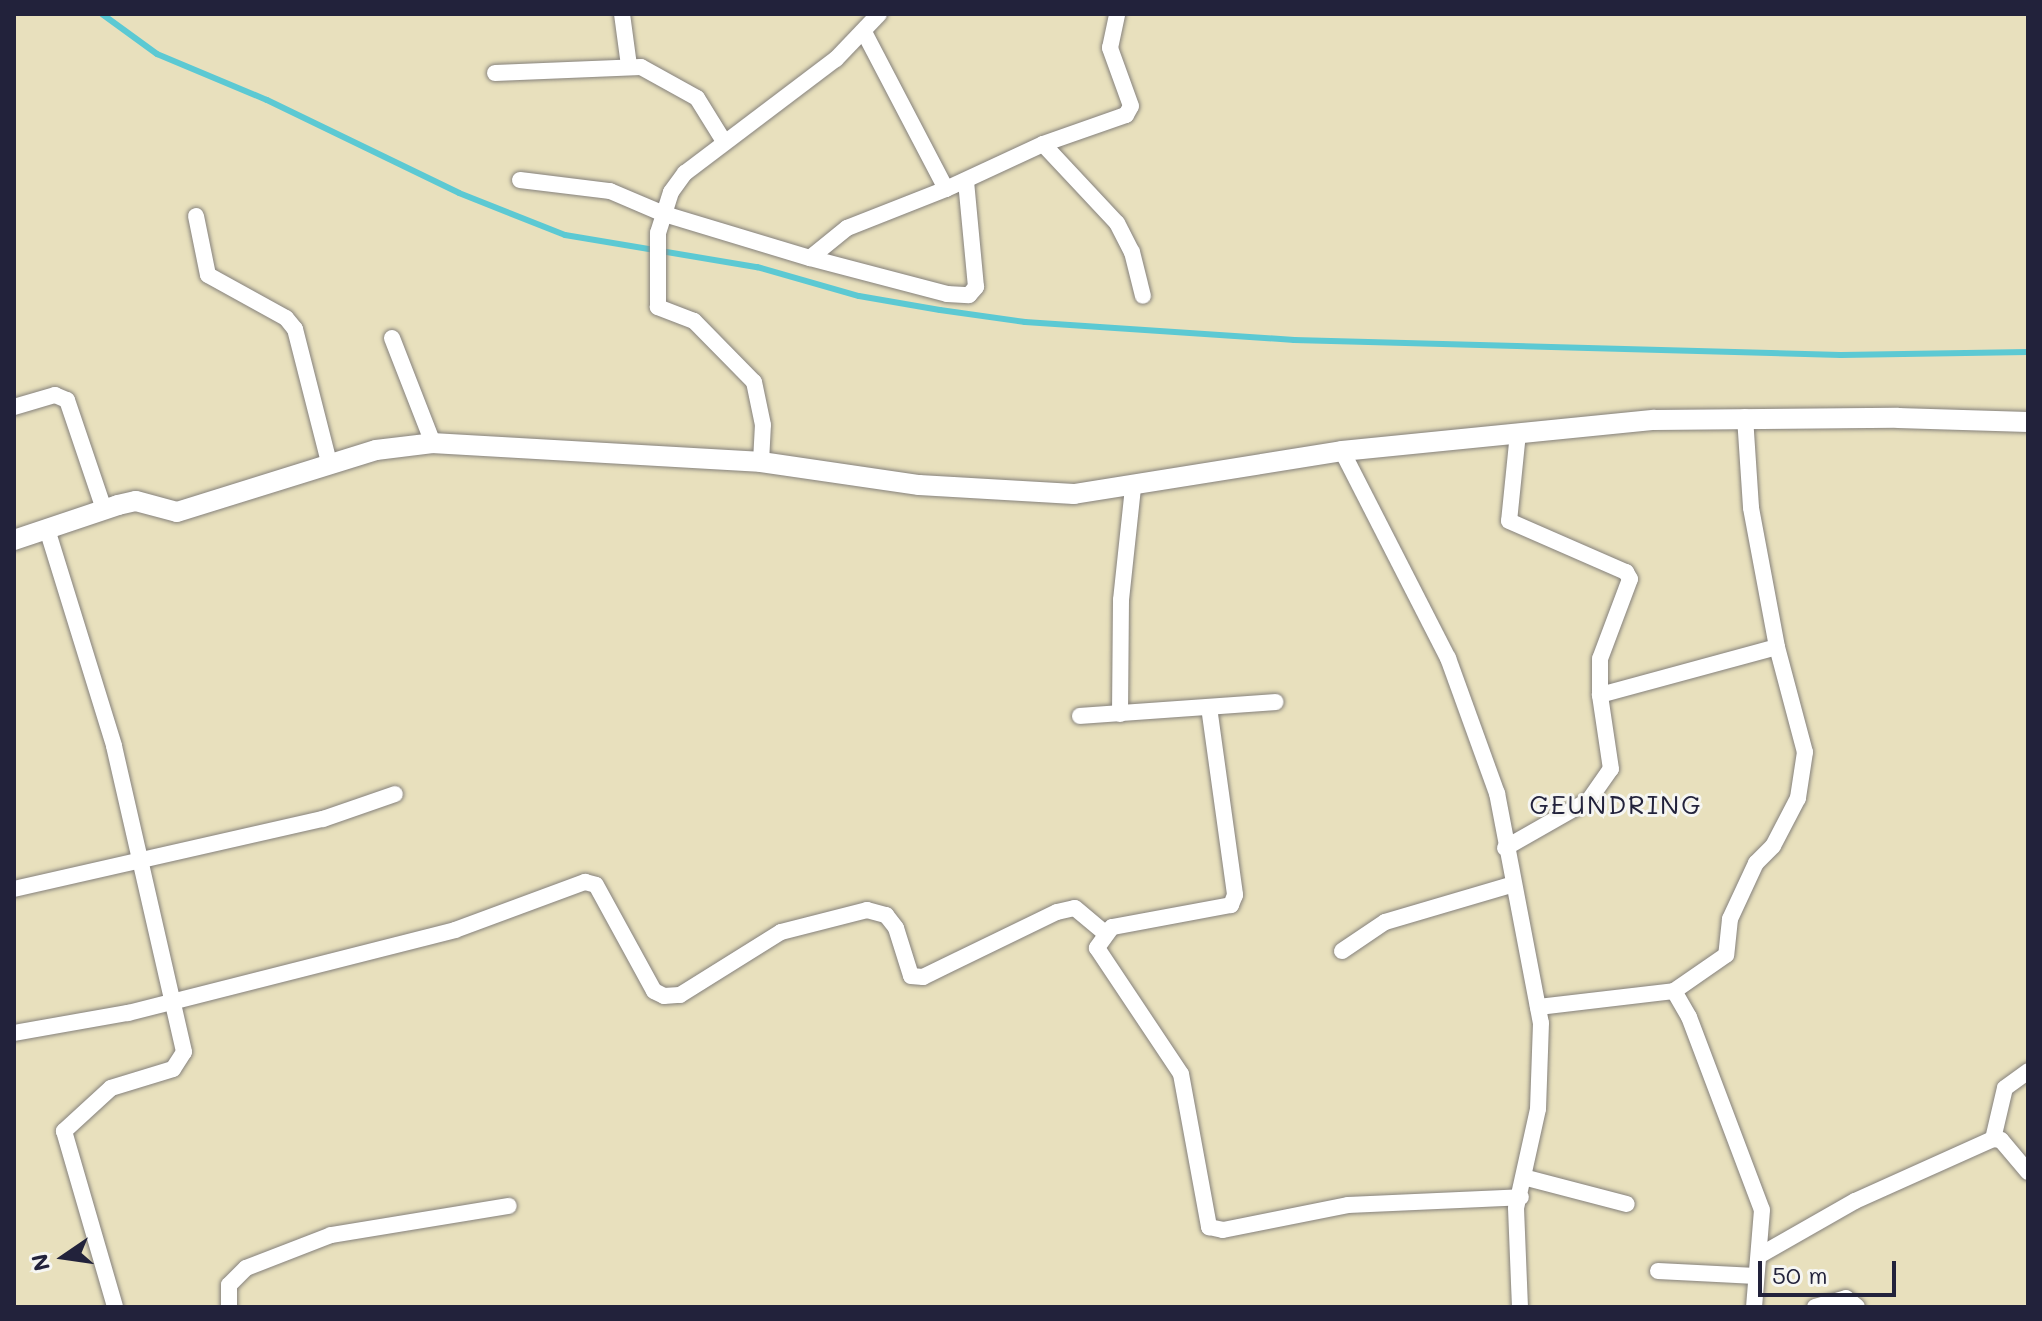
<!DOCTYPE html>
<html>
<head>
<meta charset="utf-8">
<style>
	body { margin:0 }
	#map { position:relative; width:2042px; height:1321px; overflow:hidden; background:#e8e0bd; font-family:Mali,sans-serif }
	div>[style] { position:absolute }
	.stream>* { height:6px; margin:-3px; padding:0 3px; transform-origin:3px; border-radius:3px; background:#5cc9d3 }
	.roads { filter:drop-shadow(0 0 2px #85817c) drop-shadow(0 0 2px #85817c) }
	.minor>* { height:16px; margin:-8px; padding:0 8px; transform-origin:8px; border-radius:8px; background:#fff }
	.tertiary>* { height:20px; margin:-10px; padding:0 10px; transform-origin:10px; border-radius:10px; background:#fff }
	span { translate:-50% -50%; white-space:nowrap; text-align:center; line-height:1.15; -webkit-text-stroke:6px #f6f6f2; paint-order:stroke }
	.quarter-label { font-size:26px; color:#22223b; letter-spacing:2px }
	.frame { position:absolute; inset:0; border:16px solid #22223b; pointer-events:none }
	.north { position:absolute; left:24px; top:1217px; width:80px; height:80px; -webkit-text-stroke:6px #f6f6f2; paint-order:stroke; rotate:257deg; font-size:22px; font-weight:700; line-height:32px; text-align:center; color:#22223b }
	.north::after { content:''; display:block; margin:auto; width:28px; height:36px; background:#22223b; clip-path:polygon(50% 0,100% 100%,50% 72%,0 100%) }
	.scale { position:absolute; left:1758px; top:1261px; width:138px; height:36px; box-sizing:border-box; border:4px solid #22223b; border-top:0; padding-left:10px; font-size:24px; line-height:28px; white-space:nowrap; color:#22223b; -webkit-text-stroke:6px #f6f6f2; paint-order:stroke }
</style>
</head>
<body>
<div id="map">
	<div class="stream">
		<i style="left:102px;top:14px;width:68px;rotate:36deg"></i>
		<i style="left:157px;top:54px;width:119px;rotate:22.7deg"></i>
		<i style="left:267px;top:100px;width:213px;rotate:25.8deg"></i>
		<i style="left:459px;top:193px;width:114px;rotate:21.6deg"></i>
		<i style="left:565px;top:235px;width:195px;rotate:9.5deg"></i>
		<i style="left:757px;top:267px;width:106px;rotate:15.9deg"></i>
		<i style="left:859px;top:296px;width:82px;rotate:9.8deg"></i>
		<i style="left:940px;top:310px;width:86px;rotate:8deg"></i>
		<i style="left:1025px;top:322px;width:270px;rotate:3.8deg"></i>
		<i style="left:1294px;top:340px;width:547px;rotate:1.57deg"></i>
		<i style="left:1841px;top:355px;width:187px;rotate:-0.9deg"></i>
	</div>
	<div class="roads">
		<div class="minor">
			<i style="left:622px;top:14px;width:52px;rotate:82.3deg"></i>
			<i style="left:864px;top:32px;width:177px;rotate:62.4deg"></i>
			<i style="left:946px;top:189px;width:107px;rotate:-24.9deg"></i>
			<i style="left:1043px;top:144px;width:88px;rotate:-19.3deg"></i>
			<i style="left:1126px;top:115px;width:10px;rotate:-61deg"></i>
			<i style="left:1131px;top:106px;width:62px;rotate:-109.9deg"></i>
			<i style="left:1110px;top:48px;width:35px;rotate:-78deg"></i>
			<i style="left:495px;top:73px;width:146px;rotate:-2.4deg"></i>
			<i style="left:641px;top:67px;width:64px;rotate:29deg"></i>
			<i style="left:697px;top:98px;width:49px;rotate:58.2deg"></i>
			<i style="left:1043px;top:144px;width:108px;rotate:46.9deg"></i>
			<i style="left:1117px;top:223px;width:33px;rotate:63deg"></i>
			<i style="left:1132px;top:252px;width:45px;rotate:76deg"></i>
			<i style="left:520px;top:180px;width:91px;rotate:7deg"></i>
			<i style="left:610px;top:191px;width:59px;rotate:23.1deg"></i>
			<i style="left:664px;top:214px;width:152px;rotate:16.8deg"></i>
			<i style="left:810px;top:258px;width:142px;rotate:14.7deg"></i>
			<i style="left:947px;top:294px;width:22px;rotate:3deg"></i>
			<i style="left:969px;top:295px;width:11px;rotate:-49deg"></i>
			<i style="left:976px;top:287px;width:106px;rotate:-95.4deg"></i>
			<i style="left:196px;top:216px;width:60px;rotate:78.5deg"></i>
			<i style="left:208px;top:275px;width:89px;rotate:28.9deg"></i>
			<i style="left:286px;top:318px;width:14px;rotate:51deg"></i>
			<i style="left:295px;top:329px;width:141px;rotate:75.7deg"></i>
			<i style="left:810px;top:258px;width:48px;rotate:-39deg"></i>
			<i style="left:847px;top:228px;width:106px;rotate:-21.5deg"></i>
			<i style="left:392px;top:338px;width:113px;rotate:68.7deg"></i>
			<i style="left:14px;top:407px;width:43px;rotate:-16.3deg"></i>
			<i style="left:55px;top:395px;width:13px;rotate:23deg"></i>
			<i style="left:67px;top:400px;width:115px;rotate:71.3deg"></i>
			<i style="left:1745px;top:417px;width:91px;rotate:86.2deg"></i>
			<i style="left:1751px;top:508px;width:141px;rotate:79.4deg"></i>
			<i style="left:1777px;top:647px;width:109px;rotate:75.1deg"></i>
			<i style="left:1805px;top:752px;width:47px;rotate:98.7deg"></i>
			<i style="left:1798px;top:798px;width:54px;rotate:117.5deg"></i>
			<i style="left:1773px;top:846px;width:24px;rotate:135deg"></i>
			<i style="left:1756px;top:863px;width:62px;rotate:114.9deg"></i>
			<i style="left:1730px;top:919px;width:36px;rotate:96deg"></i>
			<i style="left:1726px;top:955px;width:63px;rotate:145.3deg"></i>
			<i style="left:1674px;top:991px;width:30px;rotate:60deg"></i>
			<i style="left:1689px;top:1017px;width:206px;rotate:69.3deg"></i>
			<i style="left:1762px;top:1210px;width:97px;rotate:94.7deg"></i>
			<i style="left:1518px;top:433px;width:88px;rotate:95.8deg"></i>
			<i style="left:1509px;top:521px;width:128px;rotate:23.6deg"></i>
			<i style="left:1626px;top:572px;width:8px;rotate:60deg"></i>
			<i style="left:1630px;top:579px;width:85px;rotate:110.6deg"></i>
			<i style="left:1600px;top:659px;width:36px;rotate:90deg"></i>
			<i style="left:1342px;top:451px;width:233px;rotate:62.9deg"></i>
			<i style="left:1448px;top:658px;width:144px;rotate:70.1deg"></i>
			<i style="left:1497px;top:793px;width:234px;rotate:79.2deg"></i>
			<i style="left:1541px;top:1023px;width:86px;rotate:92deg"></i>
			<i style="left:1538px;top:1109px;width:101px;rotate:102.5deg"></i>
			<i style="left:1516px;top:1208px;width:99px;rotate:87.7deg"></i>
			<i style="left:761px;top:462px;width:37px;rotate:-87deg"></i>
			<i style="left:763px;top:425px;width:44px;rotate:-101.8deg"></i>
			<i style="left:754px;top:382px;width:86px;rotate:-134.5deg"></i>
			<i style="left:694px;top:321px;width:39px;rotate:-159deg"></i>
			<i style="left:658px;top:307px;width:74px;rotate:-90deg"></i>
			<i style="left:658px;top:233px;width:43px;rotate:-72.4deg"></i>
			<i style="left:671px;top:192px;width:24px;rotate:-54deg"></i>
			<i style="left:685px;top:173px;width:189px;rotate:-37.1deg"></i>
			<i style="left:836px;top:59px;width:62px;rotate:-46.3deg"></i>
			<i style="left:47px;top:529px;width:227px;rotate:72.8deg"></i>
			<i style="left:114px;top:746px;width:314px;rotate:77.1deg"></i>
			<i style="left:184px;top:1052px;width:20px;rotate:123deg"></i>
			<i style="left:173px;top:1069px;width:65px;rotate:163deg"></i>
			<i style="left:111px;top:1088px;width:64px;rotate:137.5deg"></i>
			<i style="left:64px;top:1131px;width:183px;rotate:73.8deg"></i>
			<i style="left:1209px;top:707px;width:190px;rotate:82.1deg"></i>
			<i style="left:1235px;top:895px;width:11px;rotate:112deg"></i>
			<i style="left:1231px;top:905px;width:121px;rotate:169.5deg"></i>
			<i style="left:1112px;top:927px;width:26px;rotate:126deg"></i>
			<i style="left:1097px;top:948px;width:151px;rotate:56.3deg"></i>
			<i style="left:1181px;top:1074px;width:156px;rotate:79.6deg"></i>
			<i style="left:1209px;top:1227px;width:14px;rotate:12deg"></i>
			<i style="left:1223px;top:1230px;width:127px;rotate:-11.3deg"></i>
			<i style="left:1348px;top:1205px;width:173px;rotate:-2.6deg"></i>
			<i style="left:1120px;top:714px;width:114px;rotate:-89.5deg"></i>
			<i style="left:1121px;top:600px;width:114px;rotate:-83.9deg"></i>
			<i style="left:1080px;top:716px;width:196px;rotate:-4.1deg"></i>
			<i style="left:1505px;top:848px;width:97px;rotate:-29.7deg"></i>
			<i style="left:1589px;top:800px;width:38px;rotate:-55deg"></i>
			<i style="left:1611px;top:769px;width:75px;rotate:-98.5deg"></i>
			<i style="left:1600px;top:695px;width:183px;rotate:-15.2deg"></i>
			<i style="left:14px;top:889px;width:317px;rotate:-12.8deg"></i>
			<i style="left:323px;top:819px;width:76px;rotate:-19.1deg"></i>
			<i style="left:1342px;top:951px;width:52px;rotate:-34deg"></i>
			<i style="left:1385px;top:922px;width:131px;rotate:-16.4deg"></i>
			<i style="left:1538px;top:1007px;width:137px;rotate:-6.7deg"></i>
			<i style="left:14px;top:1033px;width:116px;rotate:-10deg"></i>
			<i style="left:128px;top:1013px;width:337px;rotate:-14.2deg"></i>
			<i style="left:455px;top:930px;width:139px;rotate:-20.3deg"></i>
			<i style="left:585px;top:882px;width:11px;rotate:15deg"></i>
			<i style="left:596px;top:885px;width:121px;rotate:61.3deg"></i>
			<i style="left:654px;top:991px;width:11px;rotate:27deg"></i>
			<i style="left:664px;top:996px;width:16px;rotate:-4deg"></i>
			<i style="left:680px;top:995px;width:119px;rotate:-32deg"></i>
			<i style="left:781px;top:932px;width:89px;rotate:-14.3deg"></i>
			<i style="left:867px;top:910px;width:20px;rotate:15deg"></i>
			<i style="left:886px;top:915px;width:16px;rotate:52deg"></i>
			<i style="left:896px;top:928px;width:50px;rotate:72.6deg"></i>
			<i style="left:911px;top:976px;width:12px;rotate:5deg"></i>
			<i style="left:923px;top:977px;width:149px;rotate:-25.9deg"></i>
			<i style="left:1057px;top:912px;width:18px;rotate:-13deg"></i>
			<i style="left:1075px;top:908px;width:38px;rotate:40deg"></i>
			<i style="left:1993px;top:1139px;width:52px;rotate:-76.8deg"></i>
			<i style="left:2005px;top:1088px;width:29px;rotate:-36deg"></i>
			<i style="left:1527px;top:1178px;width:103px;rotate:14.6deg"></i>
			<i style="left:1762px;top:1254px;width:107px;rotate:-29.7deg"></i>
			<i style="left:1855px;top:1201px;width:151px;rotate:-24.2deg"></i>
			<i style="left:1993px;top:1139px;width:8px;rotate:7deg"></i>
			<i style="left:2001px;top:1140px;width:42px;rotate:49.8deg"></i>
			<i style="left:1658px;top:1271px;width:98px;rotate:2.9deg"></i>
			<i style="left:229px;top:1307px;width:22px;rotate:-90deg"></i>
			<i style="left:229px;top:1285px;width:24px;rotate:-45deg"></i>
			<i style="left:246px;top:1268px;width:91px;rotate:-21.2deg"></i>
			<i style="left:331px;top:1235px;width:180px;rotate:-9.3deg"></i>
			<i style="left:1815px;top:1307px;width:32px;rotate:-16deg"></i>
			<i style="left:1846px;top:1298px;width:14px;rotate:39deg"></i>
		</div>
		<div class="tertiary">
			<i style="left:14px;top:540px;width:110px;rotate:-18.6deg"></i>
			<i style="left:118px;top:505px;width:18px;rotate:-13deg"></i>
			<i style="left:136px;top:501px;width:42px;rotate:15deg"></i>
			<i style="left:177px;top:512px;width:208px;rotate:-17.3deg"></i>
			<i style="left:376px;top:450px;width:57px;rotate:-7deg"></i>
			<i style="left:433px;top:443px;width:329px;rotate:3.3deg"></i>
			<i style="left:761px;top:462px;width:160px;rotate:8.3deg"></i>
			<i style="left:919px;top:485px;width:155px;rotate:3.3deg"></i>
			<i style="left:1074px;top:494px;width:271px;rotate:-9.1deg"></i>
			<i style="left:1342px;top:451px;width:314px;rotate:-5.7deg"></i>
			<i style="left:1654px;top:420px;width:244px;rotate:-0.5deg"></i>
			<i style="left:1898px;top:418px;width:130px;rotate:1.8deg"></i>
		</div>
	</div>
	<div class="quarter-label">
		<span style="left:1616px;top:805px">GEUNDRING</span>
	</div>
	<div class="frame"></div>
	<div class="north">N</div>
	<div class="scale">50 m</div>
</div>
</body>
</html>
